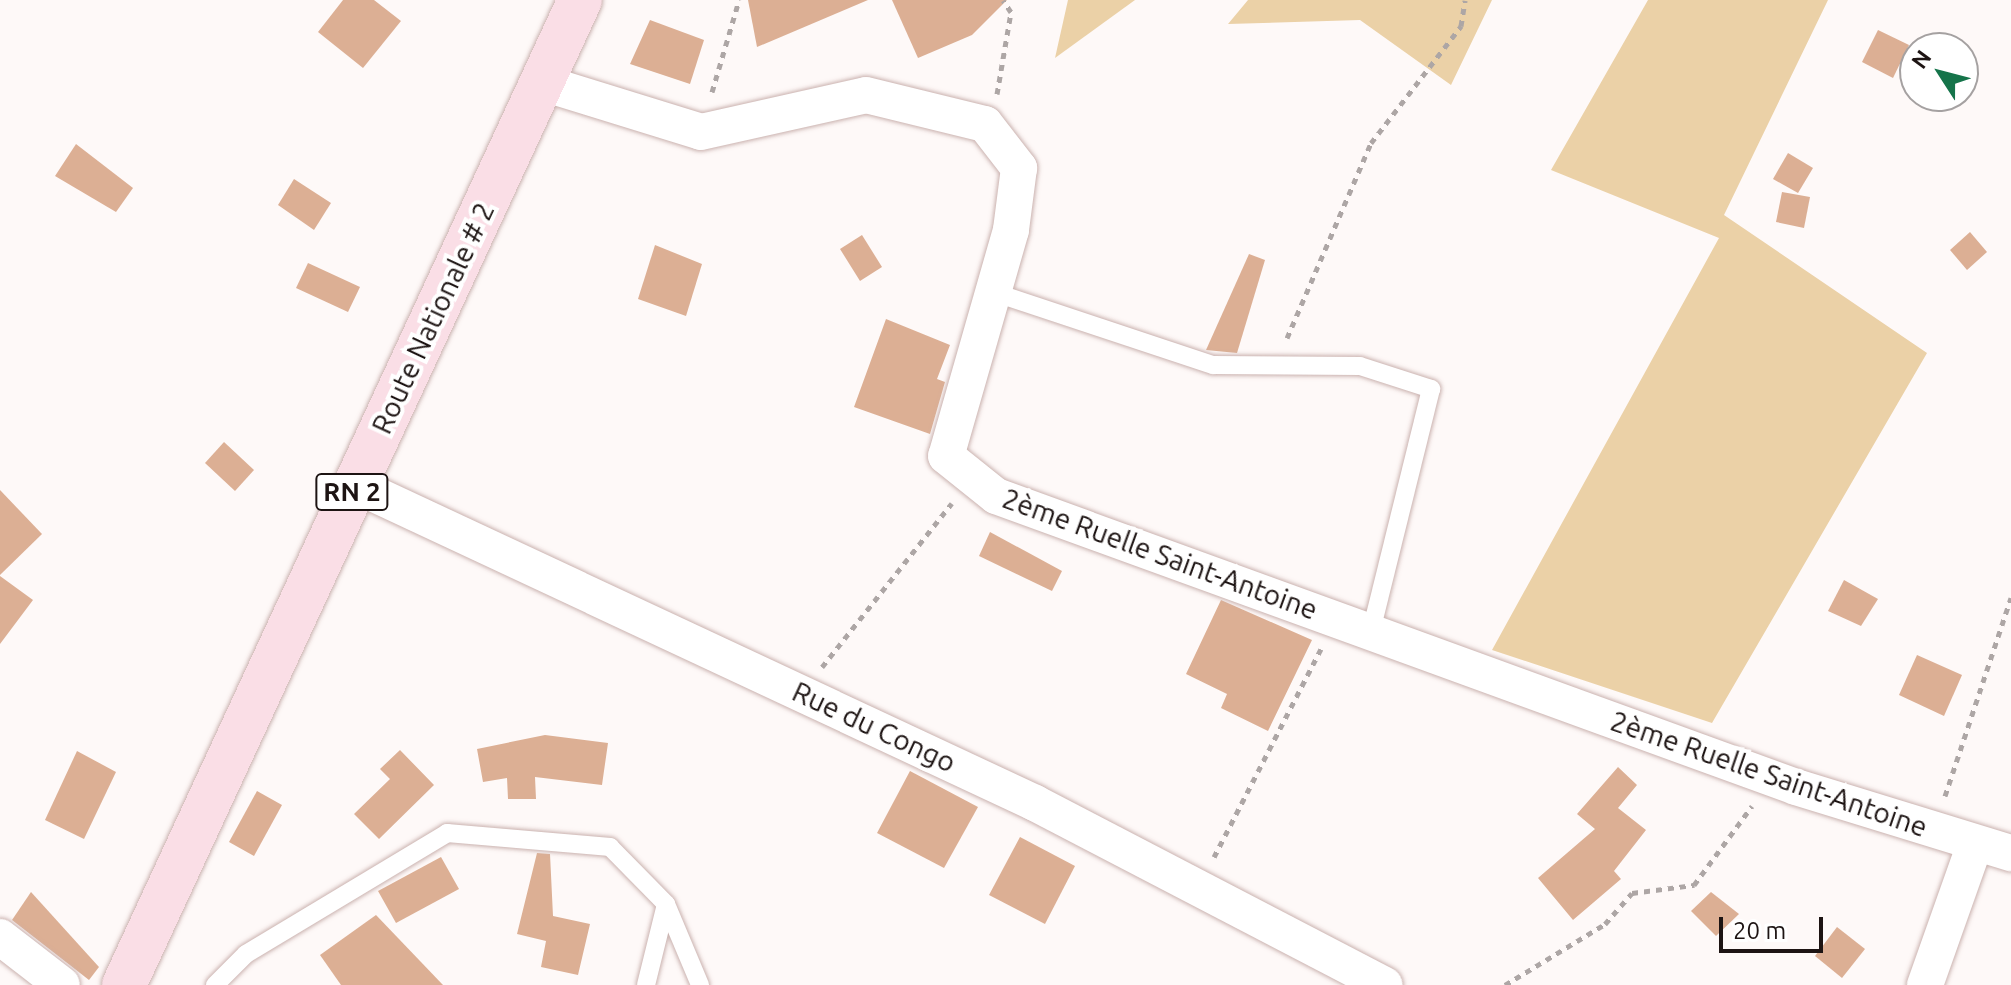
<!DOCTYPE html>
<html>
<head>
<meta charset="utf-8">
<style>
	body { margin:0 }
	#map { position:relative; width:2011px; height:985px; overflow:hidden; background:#fef9f8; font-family:Ubuntu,sans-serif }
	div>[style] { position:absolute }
	.green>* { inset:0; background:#ebd1a7 }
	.building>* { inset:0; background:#dcaf94 }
	.path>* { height:5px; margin-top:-2.5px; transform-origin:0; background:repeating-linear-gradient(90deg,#ada6a5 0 6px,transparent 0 12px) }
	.roads { filter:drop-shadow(0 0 2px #cab2af) drop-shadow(0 0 2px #cab2af) }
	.lane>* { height:18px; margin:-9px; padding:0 9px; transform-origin:9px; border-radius:9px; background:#fff }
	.street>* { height:36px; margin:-18px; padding:0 18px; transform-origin:18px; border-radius:18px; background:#fff }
	.primary>* { height:44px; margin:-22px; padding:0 22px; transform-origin:22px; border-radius:22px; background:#fadee6 }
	span { translate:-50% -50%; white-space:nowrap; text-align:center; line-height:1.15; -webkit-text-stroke:8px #fff; paint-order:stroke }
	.shield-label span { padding:2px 6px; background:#fff; border:2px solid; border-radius:6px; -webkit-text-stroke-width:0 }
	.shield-label { font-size:26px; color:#1d1413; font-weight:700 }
	.street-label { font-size:28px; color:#1d1413 }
	.north { position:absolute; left:1899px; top:32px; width:80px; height:80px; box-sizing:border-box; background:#fff; border:2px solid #a5a1a1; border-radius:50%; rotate:306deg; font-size:22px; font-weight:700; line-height:32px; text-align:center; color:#1d1413 }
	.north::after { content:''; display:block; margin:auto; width:28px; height:36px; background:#15744a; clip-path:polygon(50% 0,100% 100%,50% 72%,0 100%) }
	.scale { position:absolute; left:1719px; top:917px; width:104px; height:36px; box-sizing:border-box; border:4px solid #1d1413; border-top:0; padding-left:10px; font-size:24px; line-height:28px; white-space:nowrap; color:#1d1413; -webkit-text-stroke:6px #fff; paint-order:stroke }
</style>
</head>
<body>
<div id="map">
	<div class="green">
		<i style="clip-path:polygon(1068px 0,1135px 0,1055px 58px)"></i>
		<i style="clip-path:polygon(1248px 0,1492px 0,1451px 85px,1360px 20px,1228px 24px)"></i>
		<i style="clip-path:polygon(1648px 0,1828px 0,1724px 215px,1927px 353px,1712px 723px,1492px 650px,1719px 238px,1551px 170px)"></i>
	</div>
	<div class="building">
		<i style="clip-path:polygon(343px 0,374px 0,401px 21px,363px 68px,318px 32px)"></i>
		<i style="clip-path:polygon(748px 0,868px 0,757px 47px)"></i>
		<i style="clip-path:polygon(892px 0,1007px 0,972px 35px,918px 58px)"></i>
		<i style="clip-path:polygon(650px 20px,704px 40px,690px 84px,630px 64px)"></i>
		<i style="clip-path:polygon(1878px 30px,1909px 45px,1893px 78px,1862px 62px)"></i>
		<i style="clip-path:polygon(76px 144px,133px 188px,116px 212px,55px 176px)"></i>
		<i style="clip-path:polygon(1788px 153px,1813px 168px,1798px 193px,1773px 179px)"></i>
		<i style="clip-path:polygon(294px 179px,331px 203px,314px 230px,278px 205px)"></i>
		<i style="clip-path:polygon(1782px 192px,1810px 197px,1804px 228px,1776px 222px)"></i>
		<i style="clip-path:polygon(1970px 232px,1987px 252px,1967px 270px,1950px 250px)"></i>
		<i style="clip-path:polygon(862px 235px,882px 267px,860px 281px,840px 249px)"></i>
		<i style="clip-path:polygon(655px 245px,702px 264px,686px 316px,638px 299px)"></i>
		<i style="clip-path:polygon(1249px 254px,1265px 260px,1237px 353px,1206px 350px)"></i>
		<i style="clip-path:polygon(308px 263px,360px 287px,348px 312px,296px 288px)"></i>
		<i style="clip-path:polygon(886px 319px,950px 345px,937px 379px,945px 382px,930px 434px,854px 407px)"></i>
		<i style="clip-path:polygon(224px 442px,254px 470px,235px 491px,205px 463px)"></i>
		<i style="clip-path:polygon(0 490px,42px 534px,0 575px)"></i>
		<i style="clip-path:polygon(990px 532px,1062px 571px,1052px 591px,979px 556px)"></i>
		<i style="clip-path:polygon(0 576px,33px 600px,0 644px)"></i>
		<i style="clip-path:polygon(1844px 580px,1878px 599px,1861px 626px,1828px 611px)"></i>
		<i style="clip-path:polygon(1221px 600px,1312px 640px,1268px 731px,1221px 708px,1227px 694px,1186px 674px)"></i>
		<i style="clip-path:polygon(1917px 655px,1962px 675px,1944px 716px,1899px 695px)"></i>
		<i style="clip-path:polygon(545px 735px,608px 743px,602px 785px,535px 777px,536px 799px,508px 799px,507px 778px,483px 782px,477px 749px)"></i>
		<i style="clip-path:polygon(400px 750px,434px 785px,379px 839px,354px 814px,390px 779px,380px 769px)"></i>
		<i style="clip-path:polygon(77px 751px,116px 772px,84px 839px,45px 820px)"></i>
		<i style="clip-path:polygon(1618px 767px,1637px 785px,1618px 808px,1646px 830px,1614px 871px,1621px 879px,1573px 920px,1538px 878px,1595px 829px,1577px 814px)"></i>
		<i style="clip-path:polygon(910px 771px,978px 807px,944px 868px,877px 833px)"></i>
		<i style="clip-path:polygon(257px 791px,282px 805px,254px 856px,229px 842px)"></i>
		<i style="clip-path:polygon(1020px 837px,1075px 866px,1045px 924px,989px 895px)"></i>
		<i style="clip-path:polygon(537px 853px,550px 854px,553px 916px,590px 924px,578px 975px,541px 967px,546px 941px,517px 934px)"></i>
		<i style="clip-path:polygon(441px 857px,459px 889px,396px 923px,378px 891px)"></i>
		<i style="clip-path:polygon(31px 892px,99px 967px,89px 980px,12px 920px)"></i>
		<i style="clip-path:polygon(1711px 892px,1739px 914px,1716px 936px,1691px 911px)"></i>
		<i style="clip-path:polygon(376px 915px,443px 985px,341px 985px,320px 955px)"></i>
		<i style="clip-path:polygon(1837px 927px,1865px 949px,1842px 978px,1815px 956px)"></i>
	</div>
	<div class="path">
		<i style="left:712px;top:92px;width:96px;rotate:-73.6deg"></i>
		<i style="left:997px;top:94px;width:83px;rotate:-80.3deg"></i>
		<i style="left:1011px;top:12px;width:14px;rotate:-124deg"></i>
		<i style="left:1287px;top:338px;width:212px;rotate:-66.7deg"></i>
		<i style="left:1371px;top:143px;width:148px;rotate:-52.4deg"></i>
		<i style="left:1461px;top:26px;width:26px;rotate:-81deg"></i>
		<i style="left:822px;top:667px;width:209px;rotate:-51.6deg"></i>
		<i style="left:1945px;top:796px;width:209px;rotate:-71.6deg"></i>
		<i style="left:1214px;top:857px;width:234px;rotate:-62.8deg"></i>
		<i style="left:1505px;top:985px;width:117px;rotate:-31.4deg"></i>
		<i style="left:1605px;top:924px;width:41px;rotate:-48.9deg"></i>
		<i style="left:1632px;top:893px;width:63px;rotate:-7.4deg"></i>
		<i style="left:1694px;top:885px;width:98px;rotate:-53.7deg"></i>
	</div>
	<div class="roads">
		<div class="lane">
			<i style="left:993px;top:292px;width:232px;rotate:18.4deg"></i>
			<i style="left:1213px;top:365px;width:147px;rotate:0.4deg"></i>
			<i style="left:1360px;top:366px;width:75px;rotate:17.9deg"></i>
			<i style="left:1431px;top:389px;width:250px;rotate:103.9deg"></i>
			<i style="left:215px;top:985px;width:44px;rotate:-45deg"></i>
			<i style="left:246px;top:954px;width:235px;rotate:-31deg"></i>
			<i style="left:447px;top:833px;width:164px;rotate:4.9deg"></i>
			<i style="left:610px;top:847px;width:80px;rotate:45.5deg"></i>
			<i style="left:666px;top:904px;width:88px;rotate:67.2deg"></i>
			<i style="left:646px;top:985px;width:83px;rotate:-76.1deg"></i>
		</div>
		<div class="street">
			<i style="left:543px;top:83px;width:165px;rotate:17.2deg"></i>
			<i style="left:701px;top:132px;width:169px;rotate:-12.6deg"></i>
			<i style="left:866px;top:95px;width:122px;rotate:13.7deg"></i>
			<i style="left:985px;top:124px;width:56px;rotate:52.3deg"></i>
			<i style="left:1019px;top:168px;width:63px;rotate:97.4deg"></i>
			<i style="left:1011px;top:230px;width:235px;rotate:106deg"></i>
			<i style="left:946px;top:456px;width:64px;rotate:38.7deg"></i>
			<i style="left:996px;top:496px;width:851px;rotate:19.99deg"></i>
			<i style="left:1796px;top:787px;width:225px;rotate:17.1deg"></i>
			<i style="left:355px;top:485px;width:751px;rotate:25.06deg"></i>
			<i style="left:1035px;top:803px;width:394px;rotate:27.5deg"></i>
			<i style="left:0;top:937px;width:78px;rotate:37.7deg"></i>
			<i style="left:1925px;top:985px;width:150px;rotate:-70.5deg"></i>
		</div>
		<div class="primary">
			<i style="left:124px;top:985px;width:1085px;rotate:-65.16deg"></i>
		</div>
	</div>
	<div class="shield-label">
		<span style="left:352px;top:492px">RN 2</span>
	</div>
	<div class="street-label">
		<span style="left:433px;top:318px;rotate:-65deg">Route Nationale # 2</span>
		<span style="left:1160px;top:554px;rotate:20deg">2ème Ruelle Saint-Antoine</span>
		<span style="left:874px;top:727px;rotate:25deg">Rue du Congo</span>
		<span style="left:1769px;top:774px;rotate:19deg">2ème Ruelle Saint-Antoine</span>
	</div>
	<div class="north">N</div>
	<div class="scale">20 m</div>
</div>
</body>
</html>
